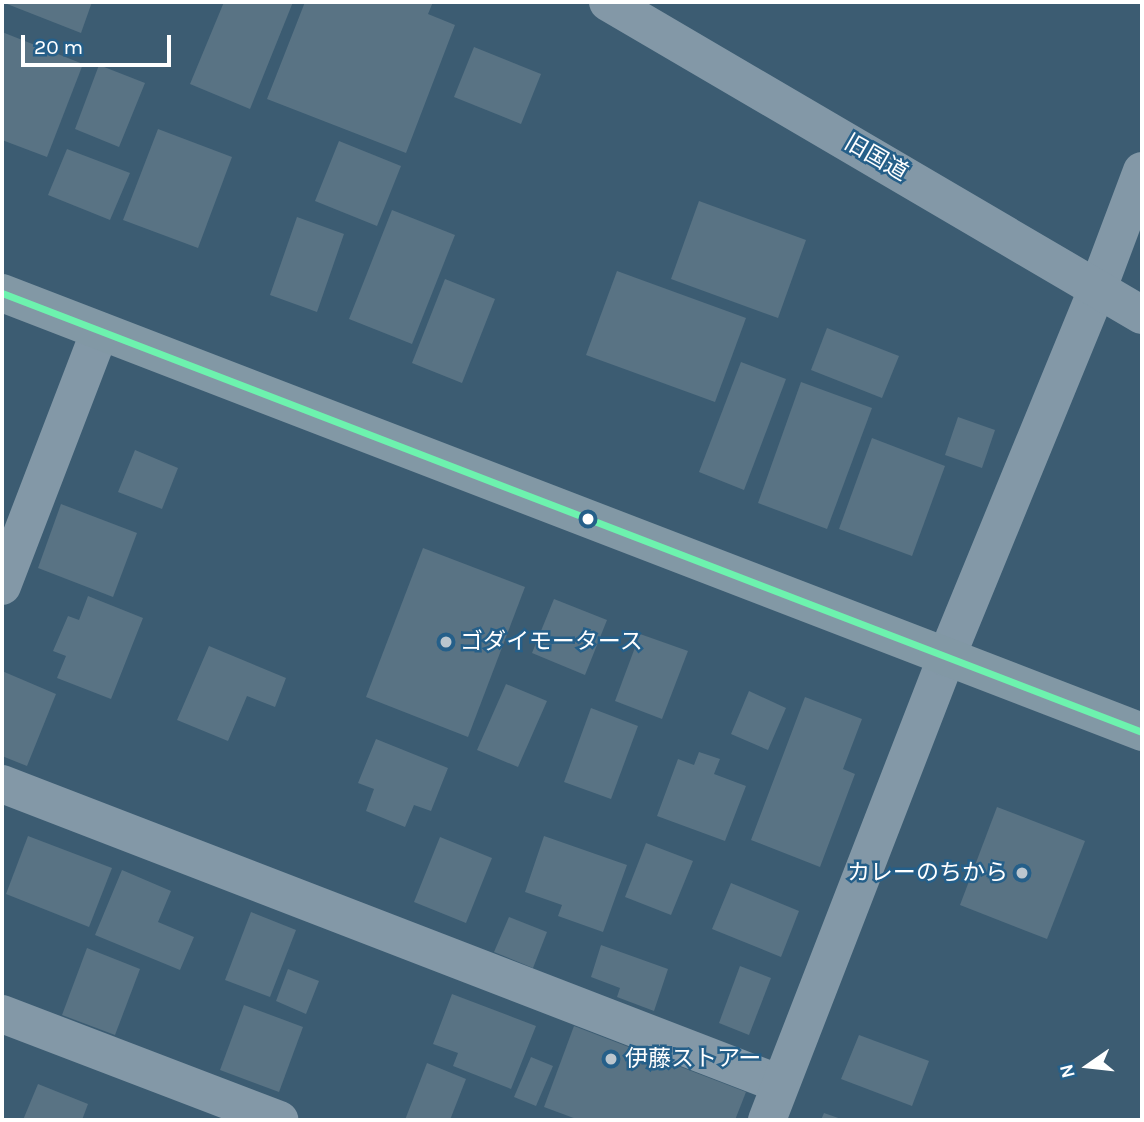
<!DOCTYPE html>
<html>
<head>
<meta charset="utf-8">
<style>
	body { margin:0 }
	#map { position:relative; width:1144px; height:1122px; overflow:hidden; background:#3c5c72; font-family:Karla,"Noto Sans JP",sans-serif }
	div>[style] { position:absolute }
	.building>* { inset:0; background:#597384 }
	.minor>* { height:38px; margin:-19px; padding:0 19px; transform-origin:19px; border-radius:19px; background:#8398a7 }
	.tertiary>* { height:38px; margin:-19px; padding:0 19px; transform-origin:19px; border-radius:19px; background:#8398a7 }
	.trunk>* { height:38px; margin:-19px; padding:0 19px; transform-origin:19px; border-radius:19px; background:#8298a5 }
	.bus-1>* { height:7px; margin:-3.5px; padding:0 3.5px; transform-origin:3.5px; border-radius:3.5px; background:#6df2ae }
	.dots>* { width:19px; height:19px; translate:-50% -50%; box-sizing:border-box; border:4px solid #255f89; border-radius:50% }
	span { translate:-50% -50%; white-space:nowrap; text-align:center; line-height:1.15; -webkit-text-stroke:5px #255f89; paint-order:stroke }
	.street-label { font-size:23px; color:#fff }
	.poi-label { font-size:23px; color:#fff }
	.left { translate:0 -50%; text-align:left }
	.right { translate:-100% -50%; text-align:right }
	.frame { position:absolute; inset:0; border:4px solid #fff; pointer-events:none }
	.north { position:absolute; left:1053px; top:1031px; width:70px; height:70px; -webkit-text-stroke:5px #255f89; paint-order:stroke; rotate:256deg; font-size:19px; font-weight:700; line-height:28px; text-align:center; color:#fff }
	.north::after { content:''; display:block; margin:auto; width:24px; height:32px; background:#fff; clip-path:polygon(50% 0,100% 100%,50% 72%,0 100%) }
	.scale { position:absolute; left:21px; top:35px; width:150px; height:32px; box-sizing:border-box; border:4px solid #fff; border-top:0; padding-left:9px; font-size:21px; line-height:24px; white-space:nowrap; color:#fff; -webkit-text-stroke:5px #255f89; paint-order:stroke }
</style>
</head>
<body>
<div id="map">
	<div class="building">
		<i style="clip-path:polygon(2px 2px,92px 2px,81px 33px)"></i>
		<i style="clip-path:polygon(224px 2px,293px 2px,250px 109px,190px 84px)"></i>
		<i style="clip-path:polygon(305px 2px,433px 2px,428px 14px,455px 25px,406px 153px,267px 99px)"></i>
		<i style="clip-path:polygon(2px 32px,83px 64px,47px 157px,2px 140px)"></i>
		<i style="clip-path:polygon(474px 47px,541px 74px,521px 124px,454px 97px)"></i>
		<i style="clip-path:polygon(99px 65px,145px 83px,119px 147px,75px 129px)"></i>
		<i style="clip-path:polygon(158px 129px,232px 157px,198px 248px,123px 220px)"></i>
		<i style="clip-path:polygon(339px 141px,401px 166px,377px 226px,315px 201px)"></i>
		<i style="clip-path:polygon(67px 149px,130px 173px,110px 220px,48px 195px)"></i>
		<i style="clip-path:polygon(699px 201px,806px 240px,778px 318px,671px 279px)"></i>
		<i style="clip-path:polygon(392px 210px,455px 235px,412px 344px,349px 319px)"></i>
		<i style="clip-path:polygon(297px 217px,344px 234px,317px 312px,270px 295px)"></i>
		<i style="clip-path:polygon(617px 271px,746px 318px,715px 402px,586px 355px)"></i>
		<i style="clip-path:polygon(445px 279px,495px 299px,462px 383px,412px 363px)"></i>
		<i style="clip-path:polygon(827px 328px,899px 356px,882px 398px,811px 370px)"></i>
		<i style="clip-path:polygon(741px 362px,786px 379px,744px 490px,699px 472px)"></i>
		<i style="clip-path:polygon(801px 382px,872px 408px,827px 529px,758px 503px)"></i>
		<i style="clip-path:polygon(958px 417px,995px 430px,982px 468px,945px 455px)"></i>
		<i style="clip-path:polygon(872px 438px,945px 466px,912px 556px,839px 529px)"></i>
		<i style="clip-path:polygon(135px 450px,178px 468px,162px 509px,118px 492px)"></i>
		<i style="clip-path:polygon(61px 504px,137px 533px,113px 597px,38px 568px)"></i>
		<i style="clip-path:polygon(423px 548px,525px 587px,468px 737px,366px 697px)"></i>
		<i style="clip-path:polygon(88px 596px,143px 618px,111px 699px,57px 678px,66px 656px,53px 651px,68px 616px,79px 620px)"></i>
		<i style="clip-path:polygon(554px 599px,607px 620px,585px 675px,532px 653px)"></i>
		<i style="clip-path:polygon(640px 634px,688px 651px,662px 719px,615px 701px)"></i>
		<i style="clip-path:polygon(209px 646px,286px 678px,275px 707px,247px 696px,228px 741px,177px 720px)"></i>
		<i style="clip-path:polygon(2px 671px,56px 694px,27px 766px,2px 756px)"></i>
		<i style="clip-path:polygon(506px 684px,547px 701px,518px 767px,477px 750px)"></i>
		<i style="clip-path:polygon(749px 691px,786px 708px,768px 750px,731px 734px)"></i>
		<i style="clip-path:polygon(805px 697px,862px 719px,843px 769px,855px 774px,820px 867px,751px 840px)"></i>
		<i style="clip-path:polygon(591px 708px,638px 726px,611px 799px,564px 782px)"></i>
		<i style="clip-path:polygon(376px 739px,448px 768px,431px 811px,414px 805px,405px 827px,366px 811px,374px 789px,358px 783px)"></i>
		<i style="clip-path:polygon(699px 752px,720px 759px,714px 774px,746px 786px,725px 841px,657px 816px,678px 759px,694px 765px)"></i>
		<i style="clip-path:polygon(997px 807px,1085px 841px,1047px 939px,960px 905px)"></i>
		<i style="clip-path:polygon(28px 836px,112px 868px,89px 927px,6px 894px)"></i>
		<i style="clip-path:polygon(544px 836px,627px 865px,603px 932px,558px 916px,562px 905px,525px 892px)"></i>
		<i style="clip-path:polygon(440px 837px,492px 858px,466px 923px,414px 902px)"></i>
		<i style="clip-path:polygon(646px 843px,693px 861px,671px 915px,625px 897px)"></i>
		<i style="clip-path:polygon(122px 870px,171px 891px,158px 922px,194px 937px,180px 970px,95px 935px)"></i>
		<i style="clip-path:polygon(731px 883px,799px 911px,781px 957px,712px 929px)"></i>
		<i style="clip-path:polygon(251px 912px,296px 930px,270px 997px,225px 980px)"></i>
		<i style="clip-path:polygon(509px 917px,547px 932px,533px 968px,494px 952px)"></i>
		<i style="clip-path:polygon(601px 945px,668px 969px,654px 1011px,617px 997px,620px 988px,591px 977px)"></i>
		<i style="clip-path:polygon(87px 948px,140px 969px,115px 1035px,62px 1015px)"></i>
		<i style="clip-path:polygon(740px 966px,771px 978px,749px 1035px,719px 1023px)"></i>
		<i style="clip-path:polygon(288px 969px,319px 981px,306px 1014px,276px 1001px)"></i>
		<i style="clip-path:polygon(452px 994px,536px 1026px,511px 1089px,453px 1066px,458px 1053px,433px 1044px)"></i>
		<i style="clip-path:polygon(244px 1005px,303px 1027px,279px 1092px,220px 1070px)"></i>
		<i style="clip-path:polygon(574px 1026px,746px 1092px,735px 1120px,579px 1120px,544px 1107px)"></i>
		<i style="clip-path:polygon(859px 1035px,929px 1061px,912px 1106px,841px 1079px)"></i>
		<i style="clip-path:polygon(531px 1057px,553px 1066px,536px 1106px,514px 1097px)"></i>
		<i style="clip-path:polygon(427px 1063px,466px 1079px,450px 1120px,405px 1120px)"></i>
		<i style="clip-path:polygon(38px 1084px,88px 1104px,82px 1120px,23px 1120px)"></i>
		<i style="clip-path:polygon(824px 1113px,844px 1120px,821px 1120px)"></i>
	</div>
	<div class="minor">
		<i style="left:2px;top:586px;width:273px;rotate:-69deg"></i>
		<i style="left:2px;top:784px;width:834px;rotate:21.09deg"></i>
		<i style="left:2px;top:1014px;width:297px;rotate:20.9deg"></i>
		<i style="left:767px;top:1120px;width:495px;rotate:-68.8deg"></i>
		<i style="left:946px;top:658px;width:400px;rotate:-67.7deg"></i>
		<i style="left:1098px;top:288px;width:125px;rotate:-69.4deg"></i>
	</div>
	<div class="tertiary">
		<i style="left:608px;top:2px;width:619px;rotate:30.38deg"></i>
	</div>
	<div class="trunk">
		<i style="left:2px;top:293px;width:1222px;rotate:21.06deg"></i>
	</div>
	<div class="bus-1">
		<i style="left:2px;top:293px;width:1222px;rotate:21.06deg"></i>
	</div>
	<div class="dots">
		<i style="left:588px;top:519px;background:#fff"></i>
		<i style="left:446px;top:642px;background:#bbc6ce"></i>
		<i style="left:1022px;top:873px;background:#bbc6ce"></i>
		<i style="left:611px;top:1059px;background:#bbc6ce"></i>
	</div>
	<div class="street-label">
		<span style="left:876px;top:158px;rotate:30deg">旧国道</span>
	</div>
	<div class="poi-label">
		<span class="left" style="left:460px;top:642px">ゴダイモータース</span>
		<span class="right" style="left:1008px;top:873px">カレーのちから</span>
		<span class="left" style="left:625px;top:1059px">伊藤ストアー</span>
	</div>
	<div class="frame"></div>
	<div class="north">N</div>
	<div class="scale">20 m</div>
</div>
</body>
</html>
